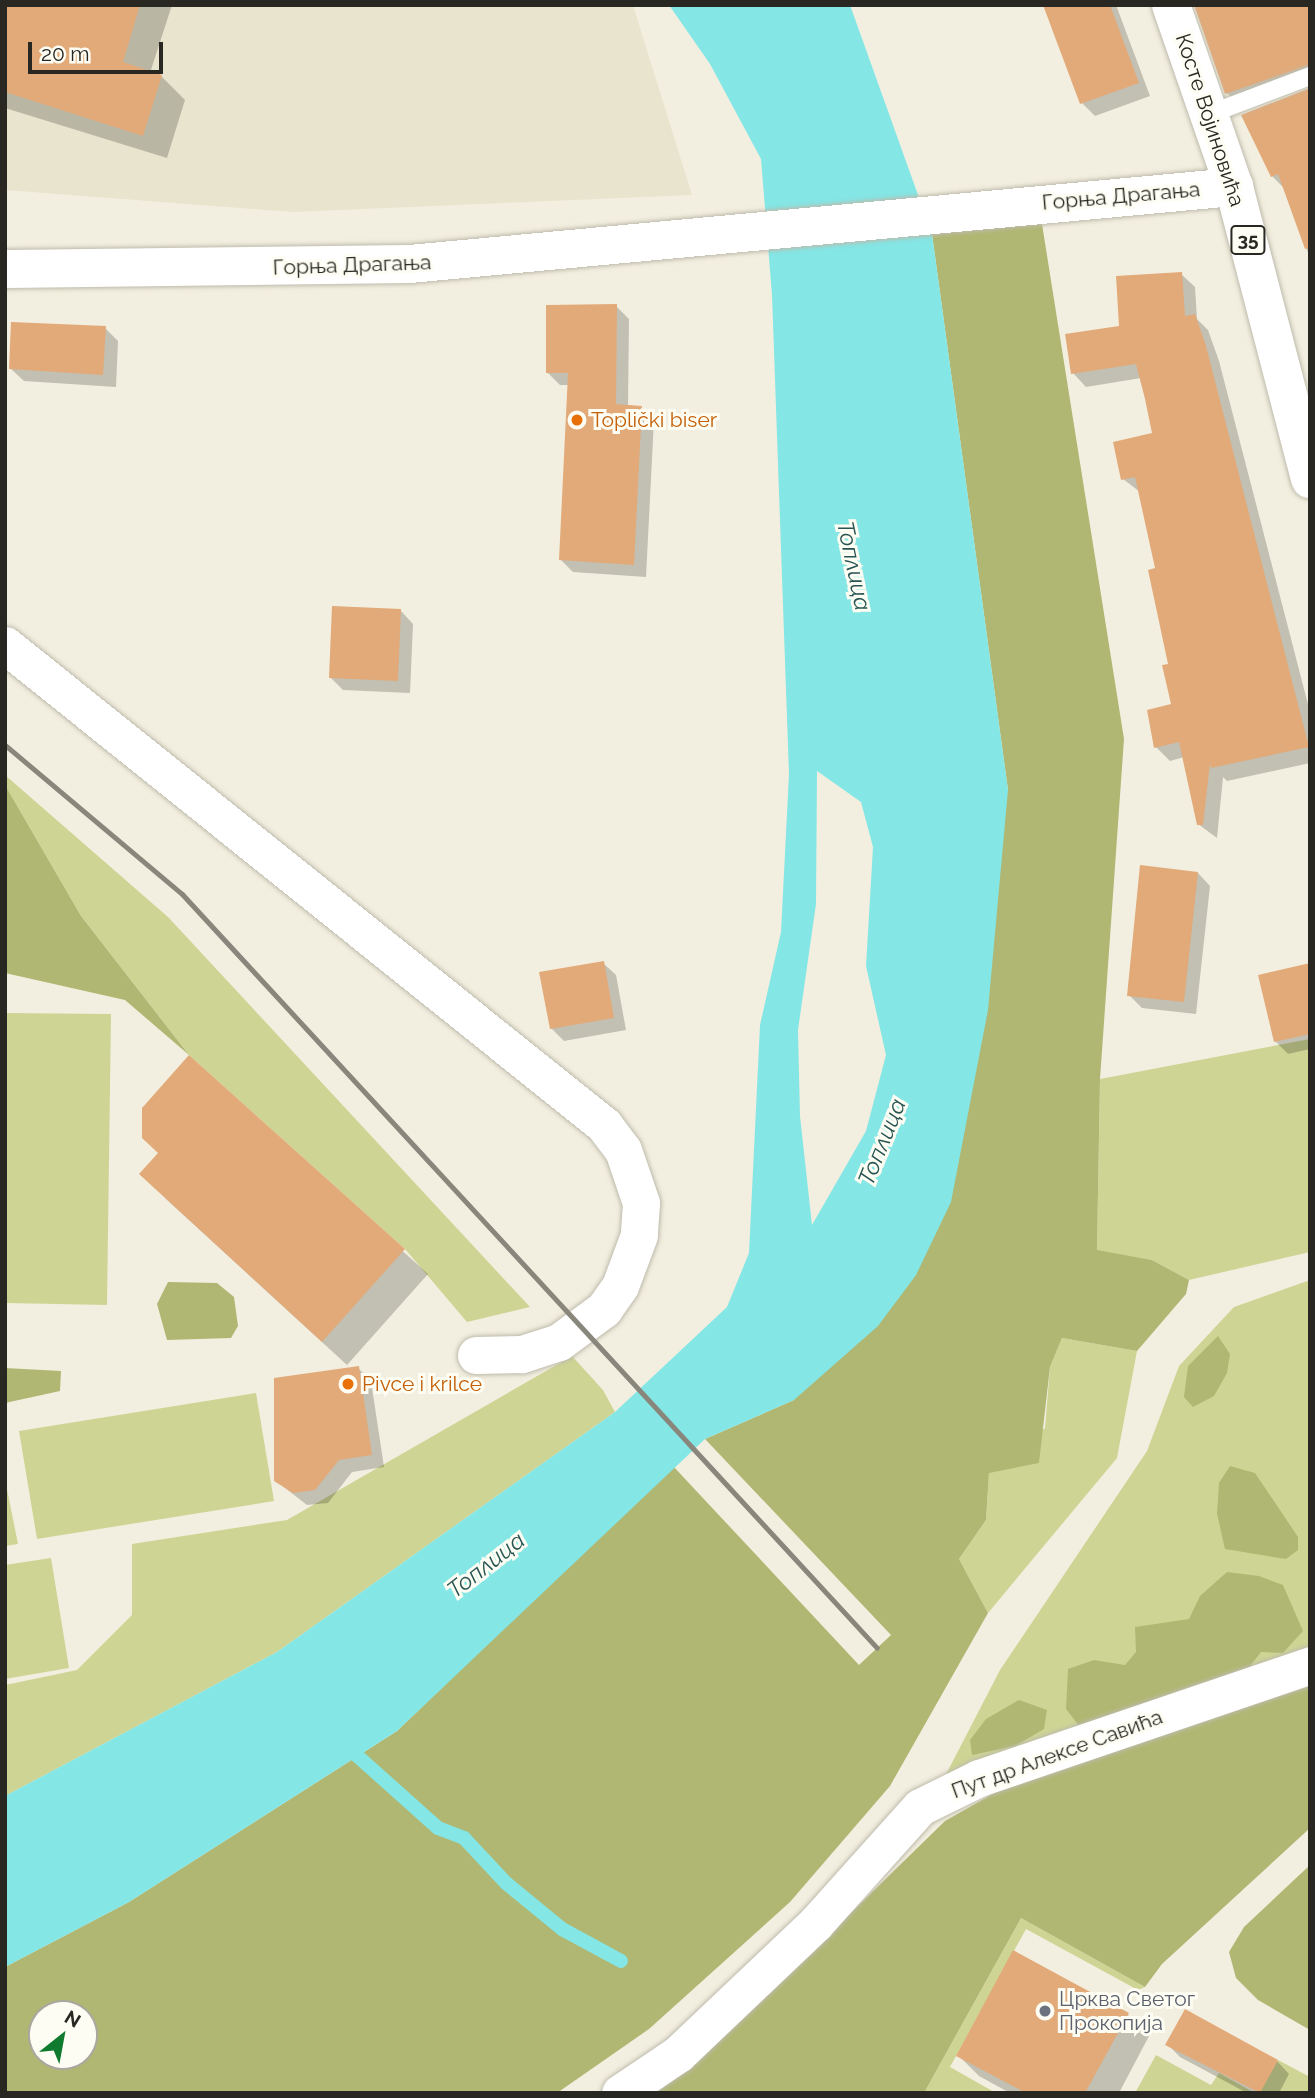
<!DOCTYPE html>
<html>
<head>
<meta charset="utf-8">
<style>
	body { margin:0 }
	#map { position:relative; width:1315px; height:2098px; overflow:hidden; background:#f3efe0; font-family:Raleway,sans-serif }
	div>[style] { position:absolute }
	.built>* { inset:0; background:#e9e4ce }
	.green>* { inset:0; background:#ced594 }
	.forest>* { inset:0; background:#b0b772 }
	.water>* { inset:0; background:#84e6e5 }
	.shadow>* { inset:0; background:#0003 }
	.stream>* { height:14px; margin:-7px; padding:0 7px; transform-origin:7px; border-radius:7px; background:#84e6e5 }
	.building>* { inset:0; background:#e2aa79 }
	.roads { filter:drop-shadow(0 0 2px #bebbac) drop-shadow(0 0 2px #bebbac) }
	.service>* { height:18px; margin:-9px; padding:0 9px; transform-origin:9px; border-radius:9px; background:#fff }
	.minor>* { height:37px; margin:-18.5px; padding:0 18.5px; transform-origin:18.5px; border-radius:18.5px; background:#fff }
	.tertiary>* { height:38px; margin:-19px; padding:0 19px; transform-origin:19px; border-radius:19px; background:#fff }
	.primary>* { height:38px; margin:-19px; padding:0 19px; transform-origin:19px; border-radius:19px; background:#fff }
	.rail>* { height:5px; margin:-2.5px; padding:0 2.5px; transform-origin:2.5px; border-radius:2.5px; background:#89867c }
	.dots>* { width:19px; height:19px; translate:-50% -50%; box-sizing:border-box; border:4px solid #fefdf3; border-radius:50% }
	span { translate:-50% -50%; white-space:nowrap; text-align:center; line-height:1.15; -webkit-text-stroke:6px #fefdf3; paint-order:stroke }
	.shield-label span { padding:2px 5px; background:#fefdf3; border:2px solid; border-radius:5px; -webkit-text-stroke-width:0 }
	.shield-label { font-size:19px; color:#292722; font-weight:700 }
	.street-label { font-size:21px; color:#292722 }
	.food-label { font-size:21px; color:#c56008 }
	.left { translate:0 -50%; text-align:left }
	.worship-label { font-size:21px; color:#5b616d }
	.water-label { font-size:23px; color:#285454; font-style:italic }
	.frame { position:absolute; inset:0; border:7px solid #292722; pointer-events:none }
	.north { position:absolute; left:28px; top:2000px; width:70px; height:70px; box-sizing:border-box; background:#fefdf3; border:2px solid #a9a79f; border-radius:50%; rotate:31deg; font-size:19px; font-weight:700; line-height:28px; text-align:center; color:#292722 }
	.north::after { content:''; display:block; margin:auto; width:24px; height:32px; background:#107b2f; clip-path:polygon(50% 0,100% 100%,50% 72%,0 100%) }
	.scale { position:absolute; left:28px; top:42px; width:135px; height:32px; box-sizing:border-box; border:4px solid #292722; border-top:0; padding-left:9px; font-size:21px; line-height:24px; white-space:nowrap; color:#292722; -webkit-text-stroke:5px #fefdf3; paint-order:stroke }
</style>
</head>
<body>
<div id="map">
	<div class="built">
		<i style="clip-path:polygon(5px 5px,633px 5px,692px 195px,293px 212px,5px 190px)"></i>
	</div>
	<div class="green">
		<i style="clip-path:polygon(5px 775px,168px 917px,530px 1307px,467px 1322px,405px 1249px,189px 1055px,81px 916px,5px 785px)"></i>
		<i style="clip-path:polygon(5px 1013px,111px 1014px,107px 1305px,5px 1303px)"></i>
		<i style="clip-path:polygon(1310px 1039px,1310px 1252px,1189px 1280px,1152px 1260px,1097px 1251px,1100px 1079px)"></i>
		<i style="clip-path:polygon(1310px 1280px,1310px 1654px,941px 1784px,1000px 1670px,1147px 1451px,1179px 1366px,1234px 1307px)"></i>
		<i style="clip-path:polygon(1062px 1338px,1137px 1351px,1117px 1458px,988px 1613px,959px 1559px,986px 1520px,989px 1472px,1045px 1428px,1050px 1367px)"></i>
		<i style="clip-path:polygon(572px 1356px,603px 1390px,615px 1412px,277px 1652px,5px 1796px,5px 1685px,77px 1670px,132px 1615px,132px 1544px,287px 1520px)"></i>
		<i style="clip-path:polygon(256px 1393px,274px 1501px,37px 1539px,19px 1431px)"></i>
		<i style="clip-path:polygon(5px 1479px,18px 1544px,5px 1546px)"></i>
		<i style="clip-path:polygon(51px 1558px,69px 1668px,5px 1679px,5px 1565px)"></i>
		<i style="clip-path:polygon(1021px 1918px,1145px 1987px,1138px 1990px,1026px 1929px,950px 2067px,996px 2093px,924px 2093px)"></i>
		<i style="clip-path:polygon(1156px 2055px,1211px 2085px,1219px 2073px,1255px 2093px,1135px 2093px)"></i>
		<i style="clip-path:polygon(1278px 2060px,1310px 2077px,1310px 2093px,1259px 2093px)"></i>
	</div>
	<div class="forest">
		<i style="clip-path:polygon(evenodd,1042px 224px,1124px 739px,1100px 1079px,1097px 1250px,1152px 1260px,1189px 1280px,1186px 1294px,1137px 1351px,1062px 1338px,1050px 1367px,1039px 1463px,989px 1473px,986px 1520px,959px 1559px,988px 1613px,890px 1786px,790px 1902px,649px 2029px,557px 2093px,5px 2093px,5px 1967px,129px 1902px,397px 1731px,673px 1466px,859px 1665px,891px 1635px,705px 1439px,794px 1400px,1008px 790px,932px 234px,1042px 224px,42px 2014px,84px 2014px,84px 2056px,42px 2056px,42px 2014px)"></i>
		<i style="clip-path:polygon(5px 785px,81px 916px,189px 1055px,125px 1000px,5px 973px)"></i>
		<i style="clip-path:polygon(168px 1282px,217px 1283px,234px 1297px,238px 1326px,231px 1338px,167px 1340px,157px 1304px)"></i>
		<i style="clip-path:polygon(1218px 1336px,1230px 1354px,1227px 1373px,1214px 1396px,1193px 1407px,1184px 1397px,1188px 1366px)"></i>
		<i style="clip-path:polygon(5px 1368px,61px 1371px,60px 1391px,5px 1403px)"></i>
		<i style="clip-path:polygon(1230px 1466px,1255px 1473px,1298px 1537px,1298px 1550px,1286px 1559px,1225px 1549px,1217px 1514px,1219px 1483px)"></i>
		<i style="clip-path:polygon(1227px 1572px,1259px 1576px,1283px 1585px,1303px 1631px,1283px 1653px,1261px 1652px,1247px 1670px,1083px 1731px,1066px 1709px,1068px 1669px,1094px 1660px,1125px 1665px,1136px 1652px,1135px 1627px,1189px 1619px,1200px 1596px)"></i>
		<i style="clip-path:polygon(1310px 1686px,1310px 1828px,1162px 1964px,1145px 1987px,1021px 1918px,924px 2093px,656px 2093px,697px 2063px,945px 1821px,996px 1792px)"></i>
		<i style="clip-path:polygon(1019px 1700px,1047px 1710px,1044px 1729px,1015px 1746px,972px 1755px,970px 1740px,986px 1719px)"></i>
		<i style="clip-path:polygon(1310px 1865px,1310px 2030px,1258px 2000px,1236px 1978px,1229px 1952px,1244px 1927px)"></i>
	</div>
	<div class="water">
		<i style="clip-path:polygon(evenodd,669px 5px,850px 5px,932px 234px,1008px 790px,988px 1010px,951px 1202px,916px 1275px,878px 1326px,794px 1400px,705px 1439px,397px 1731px,129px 1902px,5px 1967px,5px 1796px,277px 1652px,615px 1412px,727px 1307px,749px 1253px,760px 1025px,781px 932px,789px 774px,772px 295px,761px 159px,710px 64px,669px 5px,817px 771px,861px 802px,873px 847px,866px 966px,886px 1055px,866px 1131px,812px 1225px,800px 1116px,798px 1030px,816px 904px,817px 771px)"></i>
	</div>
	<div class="shadow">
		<i style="clip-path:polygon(5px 5px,172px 5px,150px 73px,161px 76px,185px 100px,167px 158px,5px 108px)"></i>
		<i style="clip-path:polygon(1045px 5px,1116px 5px,1150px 96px,1095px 116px,1082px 103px)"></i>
		<i style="clip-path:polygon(1310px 5px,1310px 81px,1240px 106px,1227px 93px)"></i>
		<i style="clip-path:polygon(1310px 90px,1310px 258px,1285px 189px,1272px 176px)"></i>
		<i style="clip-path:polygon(1181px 274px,1195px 287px,1197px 319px,1208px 330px,1219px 361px,1310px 712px,1310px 763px,1227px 781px,1223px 777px,1217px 838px,1198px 824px,1184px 757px,1170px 761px,1156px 747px,1173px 706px,1170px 666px,1157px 570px,1140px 492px,1123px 479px,1155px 435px,1141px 378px,1086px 387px,1073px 373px)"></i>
		<i style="clip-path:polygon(616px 306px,629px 319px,628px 407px,641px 408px,654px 420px,646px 577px,573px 572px,561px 560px,570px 385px,560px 385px,548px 373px)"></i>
		<i style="clip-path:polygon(105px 328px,118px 341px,116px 387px,24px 381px,11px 369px)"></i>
		<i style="clip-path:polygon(401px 611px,413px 624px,410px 693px,343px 690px,330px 677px)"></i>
		<i style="clip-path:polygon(1198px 873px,1210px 886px,1196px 1014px,1142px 1008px,1129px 995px)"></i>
		<i style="clip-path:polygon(603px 963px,616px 975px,626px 1030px,564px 1041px,551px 1028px)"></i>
		<i style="clip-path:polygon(1310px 965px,1310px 1049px,1288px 1054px,1275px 1041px)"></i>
		<i style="clip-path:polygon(189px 1058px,428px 1274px,347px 1365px,165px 1198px,160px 1154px)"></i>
		<i style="clip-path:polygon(358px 1368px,371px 1381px,384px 1467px,352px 1472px,328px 1503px,307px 1505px,276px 1481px)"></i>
		<i style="clip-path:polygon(1014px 1953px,1128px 2015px,1149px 2036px,1119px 2093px,1010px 2093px,979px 2076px,958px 2055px)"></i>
		<i style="clip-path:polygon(1167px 2044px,1277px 2061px,1289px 2074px,1279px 2093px,1247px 2093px,1180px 2057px)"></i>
	</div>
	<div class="stream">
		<i style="left:344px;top:1744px;width:126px;rotate:41.8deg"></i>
		<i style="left:438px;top:1828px;width:28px;rotate:21deg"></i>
		<i style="left:464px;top:1838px;width:62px;rotate:47deg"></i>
		<i style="left:506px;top:1883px;width:72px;rotate:39.4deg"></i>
		<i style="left:562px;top:1929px;width:67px;rotate:28.5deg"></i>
	</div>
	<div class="building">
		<i style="clip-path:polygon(5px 5px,140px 5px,123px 62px,162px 75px,143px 136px,5px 92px)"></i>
		<i style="clip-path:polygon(1043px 5px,1110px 5px,1139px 83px,1080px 104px)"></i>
		<i style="clip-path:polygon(1194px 5px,1310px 5px,1310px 65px,1225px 94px)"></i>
		<i style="clip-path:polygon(1310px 88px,1310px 248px,1305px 249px,1278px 174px,1271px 177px,1241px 115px)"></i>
		<i style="clip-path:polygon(1182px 272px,1185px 316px,1195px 314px,1206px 346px,1309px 747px,1211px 768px,1210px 763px,1203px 825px,1197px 825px,1179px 742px,1154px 748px,1147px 710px,1171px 704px,1162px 665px,1168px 664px,1148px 570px,1155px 568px,1135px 477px,1121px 480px,1113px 442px,1152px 433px,1145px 399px,1136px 364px,1071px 374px,1065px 334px,1119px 326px,1116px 276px)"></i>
		<i style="clip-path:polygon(617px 304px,616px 404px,642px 406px,634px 565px,559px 560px,568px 373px,546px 373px,546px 305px)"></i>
		<i style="clip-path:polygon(11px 322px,106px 326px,103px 375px,9px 369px)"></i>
		<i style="clip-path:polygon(332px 606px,401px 609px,398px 681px,329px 678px)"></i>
		<i style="clip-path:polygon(1140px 865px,1198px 872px,1184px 1002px,1127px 996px)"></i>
		<i style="clip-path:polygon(604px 961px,614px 1018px,550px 1029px,539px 972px)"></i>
		<i style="clip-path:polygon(1310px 963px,1310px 1034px,1274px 1042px,1258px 975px)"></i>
		<i style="clip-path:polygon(189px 1055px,405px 1249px,322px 1342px,139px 1174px,158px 1153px,142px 1138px,142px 1108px)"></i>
		<i style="clip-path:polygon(359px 1366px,372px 1455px,339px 1460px,315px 1490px,293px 1493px,274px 1481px,274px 1378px)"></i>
		<i style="clip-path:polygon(1013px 1950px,1129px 2013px,1085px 2093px,1026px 2093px,956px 2056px)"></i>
		<i style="clip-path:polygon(1185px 2009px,1278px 2060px,1260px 2093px,1165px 2045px)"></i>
	</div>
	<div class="roads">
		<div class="service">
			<i style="left:1210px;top:114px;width:107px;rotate:-20.8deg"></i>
		</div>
		<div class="minor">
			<i style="left:5px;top:645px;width:768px;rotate:38.71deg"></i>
			<i style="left:604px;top:1125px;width:31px;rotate:53deg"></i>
			<i style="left:623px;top:1150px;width:56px;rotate:71.2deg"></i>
			<i style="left:641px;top:1203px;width:32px;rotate:94deg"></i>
			<i style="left:639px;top:1235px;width:54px;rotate:110.4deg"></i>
			<i style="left:620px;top:1286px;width:28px;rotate:125deg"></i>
			<i style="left:604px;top:1309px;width:56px;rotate:143.7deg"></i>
			<i style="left:559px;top:1342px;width:40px;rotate:162deg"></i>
			<i style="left:521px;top:1354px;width:45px;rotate:178.7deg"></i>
			<i style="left:620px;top:2093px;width:70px;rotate:-33.9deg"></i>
			<i style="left:678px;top:2054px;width:189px;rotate:-43.5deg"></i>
			<i style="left:815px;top:1924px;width:157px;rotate:-48.1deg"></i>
			<i style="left:920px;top:1807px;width:66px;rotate:-26.2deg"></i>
			<i style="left:979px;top:1778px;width:350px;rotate:-18.8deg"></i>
		</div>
		<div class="tertiary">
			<i style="left:5px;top:269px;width:405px;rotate:-0.7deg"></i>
			<i style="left:410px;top:264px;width:828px;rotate:-5.34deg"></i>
		</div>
		<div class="primary">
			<i style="left:1171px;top:5px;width:193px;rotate:70.9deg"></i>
			<i style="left:1234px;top:187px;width:302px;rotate:75.4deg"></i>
		</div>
	</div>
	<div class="rail">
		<i style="left:5px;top:745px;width:231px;rotate:40.1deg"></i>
		<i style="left:182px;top:894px;width:1025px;rotate:47.33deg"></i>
	</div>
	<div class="dots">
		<i style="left:577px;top:420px;background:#e8710a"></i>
		<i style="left:348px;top:1384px;background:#e8710a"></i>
		<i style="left:1045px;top:2011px;background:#6b7280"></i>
	</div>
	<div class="shield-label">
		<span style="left:1248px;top:240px">35</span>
	</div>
	<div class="street-label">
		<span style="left:1210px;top:120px;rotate:72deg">Косте Војиновића</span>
		<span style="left:1121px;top:196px;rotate:-5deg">Горња Драгања</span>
		<span style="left:352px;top:265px;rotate:-2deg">Горња Драгања</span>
		<span style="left:1057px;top:1754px;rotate:-20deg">Пут др Алексе Савића</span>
	</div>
	<div class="food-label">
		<span class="left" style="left:591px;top:420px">Toplički biser</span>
		<span class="left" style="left:362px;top:1384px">Pivce i krilce</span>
	</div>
	<div class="worship-label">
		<span class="left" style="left:1059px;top:2011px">Црква Светог<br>Прокопија</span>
	</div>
	<div class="water-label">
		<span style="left:854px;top:566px;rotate:78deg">Топлица</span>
		<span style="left:882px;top:1142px;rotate:-68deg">Топлица</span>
		<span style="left:486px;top:1565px;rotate:-38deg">Топлица</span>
	</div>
	<div class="frame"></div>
	<div class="north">N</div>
	<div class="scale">20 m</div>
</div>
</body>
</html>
